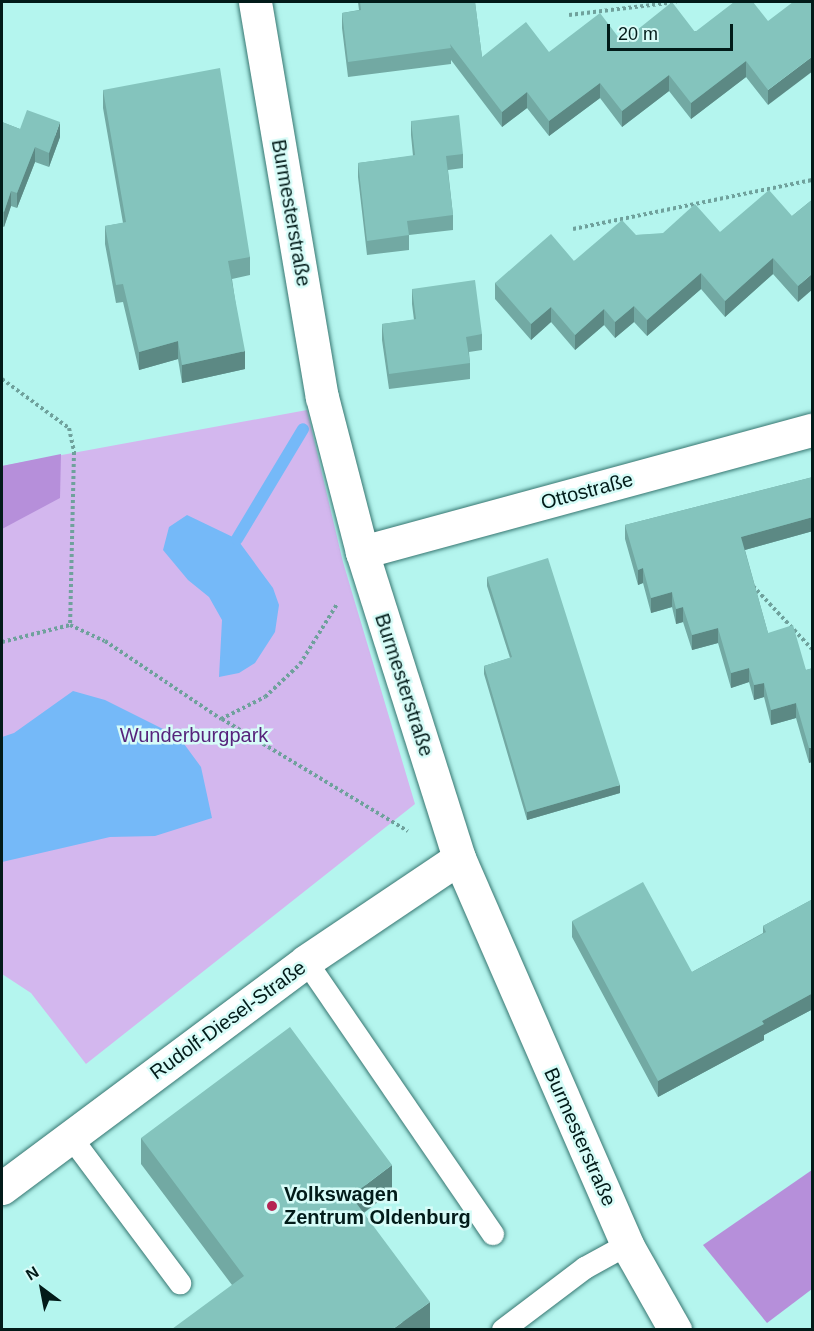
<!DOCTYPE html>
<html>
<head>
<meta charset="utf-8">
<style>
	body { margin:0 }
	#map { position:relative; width:814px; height:1331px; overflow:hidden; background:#b4f5ee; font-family:Helvetica,sans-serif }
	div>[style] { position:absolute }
	.green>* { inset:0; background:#d3b7ee }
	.forest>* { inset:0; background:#b68fda }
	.water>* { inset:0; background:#75b9f8 }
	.stream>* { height:12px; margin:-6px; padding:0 6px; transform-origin:6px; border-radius:6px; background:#75b9f8 }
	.path>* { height:4px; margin-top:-2px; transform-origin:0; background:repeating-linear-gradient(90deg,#6fa19c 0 3px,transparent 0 6px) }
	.roads { filter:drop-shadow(0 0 2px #377671) drop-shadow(0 0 2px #377671) }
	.service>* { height:22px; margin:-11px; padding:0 11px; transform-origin:11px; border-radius:11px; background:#fff }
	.minor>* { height:33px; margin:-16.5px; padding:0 16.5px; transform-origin:16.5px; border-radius:16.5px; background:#fff }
	.wall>* { inset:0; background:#72a9a3 }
	.shaded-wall>* { inset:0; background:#5c8984 }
	.building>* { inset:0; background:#84c4bd }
	.dots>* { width:16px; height:16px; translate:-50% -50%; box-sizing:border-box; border:3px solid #d7fcf8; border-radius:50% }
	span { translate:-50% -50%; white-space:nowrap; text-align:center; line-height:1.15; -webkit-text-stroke:5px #d7fcf8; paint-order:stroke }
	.street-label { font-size:20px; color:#021b19 }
	.park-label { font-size:20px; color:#57247c }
	.poi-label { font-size:20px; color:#021b19; font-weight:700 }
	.left { translate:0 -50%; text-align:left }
	.frame { position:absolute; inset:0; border:3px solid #021b19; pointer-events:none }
	.north { position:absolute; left:12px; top:1259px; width:60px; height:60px; -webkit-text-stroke:4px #d7fcf8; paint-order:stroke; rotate:328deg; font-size:16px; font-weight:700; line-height:24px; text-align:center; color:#021b19 }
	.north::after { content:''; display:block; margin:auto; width:21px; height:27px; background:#021b19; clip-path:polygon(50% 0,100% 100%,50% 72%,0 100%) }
	.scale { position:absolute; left:607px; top:24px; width:126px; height:27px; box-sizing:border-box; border:3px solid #021b19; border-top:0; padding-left:8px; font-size:18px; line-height:21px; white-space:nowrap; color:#021b19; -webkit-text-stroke:4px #d7fcf8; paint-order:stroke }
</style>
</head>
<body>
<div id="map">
	<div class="green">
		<i style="clip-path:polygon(307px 410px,343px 562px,415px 804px,86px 1064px,31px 993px,2px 974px,2px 466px)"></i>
	</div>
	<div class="forest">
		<i style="clip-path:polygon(61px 454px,60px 498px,2px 529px,2px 466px)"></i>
		<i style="clip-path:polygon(812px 1170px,812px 1289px,767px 1323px,703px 1245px)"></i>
	</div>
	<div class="water">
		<i style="clip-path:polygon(187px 515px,237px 539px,273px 588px,279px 605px,275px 632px,255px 663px,239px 673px,219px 677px,222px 620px,209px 597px,188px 580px,163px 550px,169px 527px)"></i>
		<i style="clip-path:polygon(73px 691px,105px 700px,179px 737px,201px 767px,212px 818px,155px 836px,110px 837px,2px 862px,2px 737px,14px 733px)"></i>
	</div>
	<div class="stream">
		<i style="left:237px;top:539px;width:128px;rotate:-59deg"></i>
	</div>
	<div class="path">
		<i style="left:569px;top:15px;width:108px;rotate:-6.9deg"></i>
		<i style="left:573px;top:229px;width:244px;rotate:-11.6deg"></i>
		<i style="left:2px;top:379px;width:83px;rotate:36.2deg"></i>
		<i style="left:69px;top:428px;width:25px;rotate:78deg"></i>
		<i style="left:74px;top:452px;width:173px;rotate:91.3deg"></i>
		<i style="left:753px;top:586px;width:86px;rotate:46.9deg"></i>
		<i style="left:2px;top:642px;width:70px;rotate:-14deg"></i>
		<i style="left:70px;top:625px;width:38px;rotate:25deg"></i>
		<i style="left:105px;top:641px;width:140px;rotate:33.9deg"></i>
		<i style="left:221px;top:719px;width:49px;rotate:-26.6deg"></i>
		<i style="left:265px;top:697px;width:48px;rotate:-43.3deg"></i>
		<i style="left:300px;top:664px;width:70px;rotate:-58.3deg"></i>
		<i style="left:222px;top:719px;width:217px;rotate:31.1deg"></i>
	</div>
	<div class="roads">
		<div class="service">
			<i style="left:306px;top:961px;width:331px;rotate:55.6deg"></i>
			<i style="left:70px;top:1136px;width:184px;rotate:53.2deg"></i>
			<i style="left:503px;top:1330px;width:103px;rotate:-37.1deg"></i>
			<i style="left:585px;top:1268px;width:48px;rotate:-28.7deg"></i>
		</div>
		<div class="minor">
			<i style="left:255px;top:2px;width:401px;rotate:80.4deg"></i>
			<i style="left:322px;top:397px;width:160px;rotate:75.5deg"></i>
			<i style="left:362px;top:552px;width:321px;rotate:72.4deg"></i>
			<i style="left:459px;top:858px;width:422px;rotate:66.5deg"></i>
			<i style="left:627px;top:1245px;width:98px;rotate:60.5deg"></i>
			<i style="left:362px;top:552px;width:466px;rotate:-15.2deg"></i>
			<i style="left:2px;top:1188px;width:379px;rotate:-36.7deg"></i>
			<i style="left:306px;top:961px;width:184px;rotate:-33.9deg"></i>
		</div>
	</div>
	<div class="wall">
		<i style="clip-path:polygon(358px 2px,475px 2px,482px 57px,549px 52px,768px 21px,768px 105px,746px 77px,691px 119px,669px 91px,622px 127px,600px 98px,549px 136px,527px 108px,502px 127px,451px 60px,451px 64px,348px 77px,342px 28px,342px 13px,359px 10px)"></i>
		<i style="clip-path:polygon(103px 90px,250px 257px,250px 275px,232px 279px,245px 369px,182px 383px,178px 359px,139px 370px,123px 302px,116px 303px,105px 244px,105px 226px,123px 223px,103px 108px)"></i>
		<i style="clip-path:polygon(411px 121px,463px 154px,463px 168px,448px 170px,453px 215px,453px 230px,409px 235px,409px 250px,367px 255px,358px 177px,358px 163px,413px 156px,411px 135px)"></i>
		<i style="clip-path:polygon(2px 122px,20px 129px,60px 137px,49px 167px,35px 162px,17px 208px,11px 206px,4px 227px,2px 226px)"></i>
		<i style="clip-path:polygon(813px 199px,798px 302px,773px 274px,725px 317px,701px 289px,647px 336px,634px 322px,615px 338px,604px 325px,575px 350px,551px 322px,531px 340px,495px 299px,495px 283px,574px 261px,636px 235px,720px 232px,792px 216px)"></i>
		<i style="clip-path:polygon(412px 289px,482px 334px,482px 350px,469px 352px,470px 363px,470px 379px,389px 389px,382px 340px,382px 324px,414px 320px,412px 304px)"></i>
		<i style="clip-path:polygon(813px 477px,813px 531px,745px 550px,768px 633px,806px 670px,813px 668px,809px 763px,796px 718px,771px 725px,764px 697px,754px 700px,749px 682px,731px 688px,718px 643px,692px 650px,683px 622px,676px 624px,672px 607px,651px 613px,643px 583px,638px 585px,625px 539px,625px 525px)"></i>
		<i style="clip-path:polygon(487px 577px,620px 793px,527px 820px,484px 674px,484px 666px,510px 658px,487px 586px)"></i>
		<i style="clip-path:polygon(813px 899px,813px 1009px,764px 1035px,764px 1040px,658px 1097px,572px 937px,572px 921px,692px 972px,763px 933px,763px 926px)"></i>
		<i style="clip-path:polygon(141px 1138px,392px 1191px,364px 1213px,430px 1328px,232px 1285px,141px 1164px)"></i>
	</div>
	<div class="shaded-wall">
		<i style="clip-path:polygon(813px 56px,813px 71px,768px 105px,768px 90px)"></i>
		<i style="clip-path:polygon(746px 61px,746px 77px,691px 119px,691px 103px)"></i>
		<i style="clip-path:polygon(669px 75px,669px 91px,622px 127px,622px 111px)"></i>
		<i style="clip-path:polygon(600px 83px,600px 98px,549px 136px,549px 121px)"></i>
		<i style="clip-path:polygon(527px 92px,527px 108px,502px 127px,502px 112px)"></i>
		<i style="clip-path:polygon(60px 122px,60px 137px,49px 167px,49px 153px)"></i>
		<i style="clip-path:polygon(35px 147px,35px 162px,17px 208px,17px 193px)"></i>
		<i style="clip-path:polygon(11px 191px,11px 206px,4px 227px,4px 212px)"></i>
		<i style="clip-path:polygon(773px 258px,773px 274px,725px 317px,725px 301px)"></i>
		<i style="clip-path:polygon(701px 273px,701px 289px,647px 336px,647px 320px)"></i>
		<i style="clip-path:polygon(813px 273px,813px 289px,798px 302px,798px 286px)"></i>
		<i style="clip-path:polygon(634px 306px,634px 322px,615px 338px,615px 322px)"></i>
		<i style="clip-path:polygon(551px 307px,551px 322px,531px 340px,531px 324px)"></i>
		<i style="clip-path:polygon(604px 309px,604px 325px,575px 350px,575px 335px)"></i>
		<i style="clip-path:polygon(178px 341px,178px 359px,139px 370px,139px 352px)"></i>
		<i style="clip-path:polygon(245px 351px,245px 369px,182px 383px,182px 365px)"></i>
		<i style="clip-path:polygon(813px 517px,813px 531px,741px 551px,741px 537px)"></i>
		<i style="clip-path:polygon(643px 568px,643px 583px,638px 585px,638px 570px)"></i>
		<i style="clip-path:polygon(672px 592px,672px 607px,651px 613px,651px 598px)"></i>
		<i style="clip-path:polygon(683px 607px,683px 622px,676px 624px,676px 609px)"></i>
		<i style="clip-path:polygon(718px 628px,718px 643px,692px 650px,692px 635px)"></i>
		<i style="clip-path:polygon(749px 668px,749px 682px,731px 688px,731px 673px)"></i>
		<i style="clip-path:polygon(764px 683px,764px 697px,754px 700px,754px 685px)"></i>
		<i style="clip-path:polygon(796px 703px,796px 718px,771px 725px,771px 710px)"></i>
		<i style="clip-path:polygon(813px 747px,813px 762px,809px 763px,809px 748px)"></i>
		<i style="clip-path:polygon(620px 785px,620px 793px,527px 820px,527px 812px)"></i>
		<i style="clip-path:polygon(813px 993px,813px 1009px,764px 1035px,764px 1040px,658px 1097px,658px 1081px,762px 1021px)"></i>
		<i style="clip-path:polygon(392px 1165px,392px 1191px,351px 1222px,351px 1196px)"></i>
		<i style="clip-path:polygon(430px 1302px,430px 1328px,428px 1329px,393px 1329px)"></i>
	</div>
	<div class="building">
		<i style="clip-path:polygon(360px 2px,475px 2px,482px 57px,526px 22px,549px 52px,600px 13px,622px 42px,672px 2px,695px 32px,734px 2px,753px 2px,768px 21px,793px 2px,813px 2px,813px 56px,768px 90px,746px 61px,691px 103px,669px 75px,622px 111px,600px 83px,549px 121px,527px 92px,502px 112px,450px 44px,451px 48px,348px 62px,342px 13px,361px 10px)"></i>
		<i style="clip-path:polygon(220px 68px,250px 257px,228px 261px,245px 351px,182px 365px,178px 341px,139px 352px,123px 284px,116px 285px,105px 226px,126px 222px,103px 90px)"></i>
		<i style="clip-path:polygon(27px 110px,60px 122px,49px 153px,35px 147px,17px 193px,11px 191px,4px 212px,2px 211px,2px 122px,20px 129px)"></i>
		<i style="clip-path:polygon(459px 115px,463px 154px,446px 156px,453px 215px,407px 221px,409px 235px,367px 241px,358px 163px,415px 155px,411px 121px)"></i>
		<i style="clip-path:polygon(769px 190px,792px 216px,813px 199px,813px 273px,798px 286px,773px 258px,725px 301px,701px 273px,647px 320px,634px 306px,615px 322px,604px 309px,575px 335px,551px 307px,531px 324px,495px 283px,551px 234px,574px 261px,622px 220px,636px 235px,663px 233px,695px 204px,720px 232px)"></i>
		<i style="clip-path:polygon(475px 280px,482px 334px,466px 337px,470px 363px,389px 374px,382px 324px,416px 319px,412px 289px)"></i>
		<i style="clip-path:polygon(813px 477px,813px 517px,741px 537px,768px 633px,793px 625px,806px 670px,813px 668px,813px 747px,809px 748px,796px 703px,771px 710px,764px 683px,754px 685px,749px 668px,731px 673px,718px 628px,692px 635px,683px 607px,676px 609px,672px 592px,651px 598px,643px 568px,638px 570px,625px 525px)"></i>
		<i style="clip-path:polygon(548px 558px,620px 785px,527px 812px,484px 666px,512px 657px,487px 577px)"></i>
		<i style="clip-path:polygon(643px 882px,692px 972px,766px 932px,763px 926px,813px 899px,813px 993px,762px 1021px,764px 1024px,658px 1081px,572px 921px)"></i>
		<i style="clip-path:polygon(290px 1027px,392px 1165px,351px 1196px,430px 1302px,393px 1329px,172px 1329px,244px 1276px,141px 1138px)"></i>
	</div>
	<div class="dots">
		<i style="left:272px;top:1206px;background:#b52554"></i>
	</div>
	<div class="street-label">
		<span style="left:291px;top:213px;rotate:80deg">Burmesterstraße</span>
		<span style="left:587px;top:491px;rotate:-15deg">Ottostraße</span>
		<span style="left:404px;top:685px;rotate:72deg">Burmesterstraße</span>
		<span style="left:228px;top:1020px;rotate:-36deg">Rudolf-Diesel-Straße</span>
		<span style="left:580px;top:1137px;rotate:66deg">Burmesterstraße</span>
	</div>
	<div class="park-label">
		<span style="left:194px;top:735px">Wunderburgpark</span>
	</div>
	<div class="poi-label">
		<span class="left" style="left:284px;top:1206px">Volkswagen<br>Zentrum Oldenburg</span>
	</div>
	<div class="frame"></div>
	<div class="north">N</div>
	<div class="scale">20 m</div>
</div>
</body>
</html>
